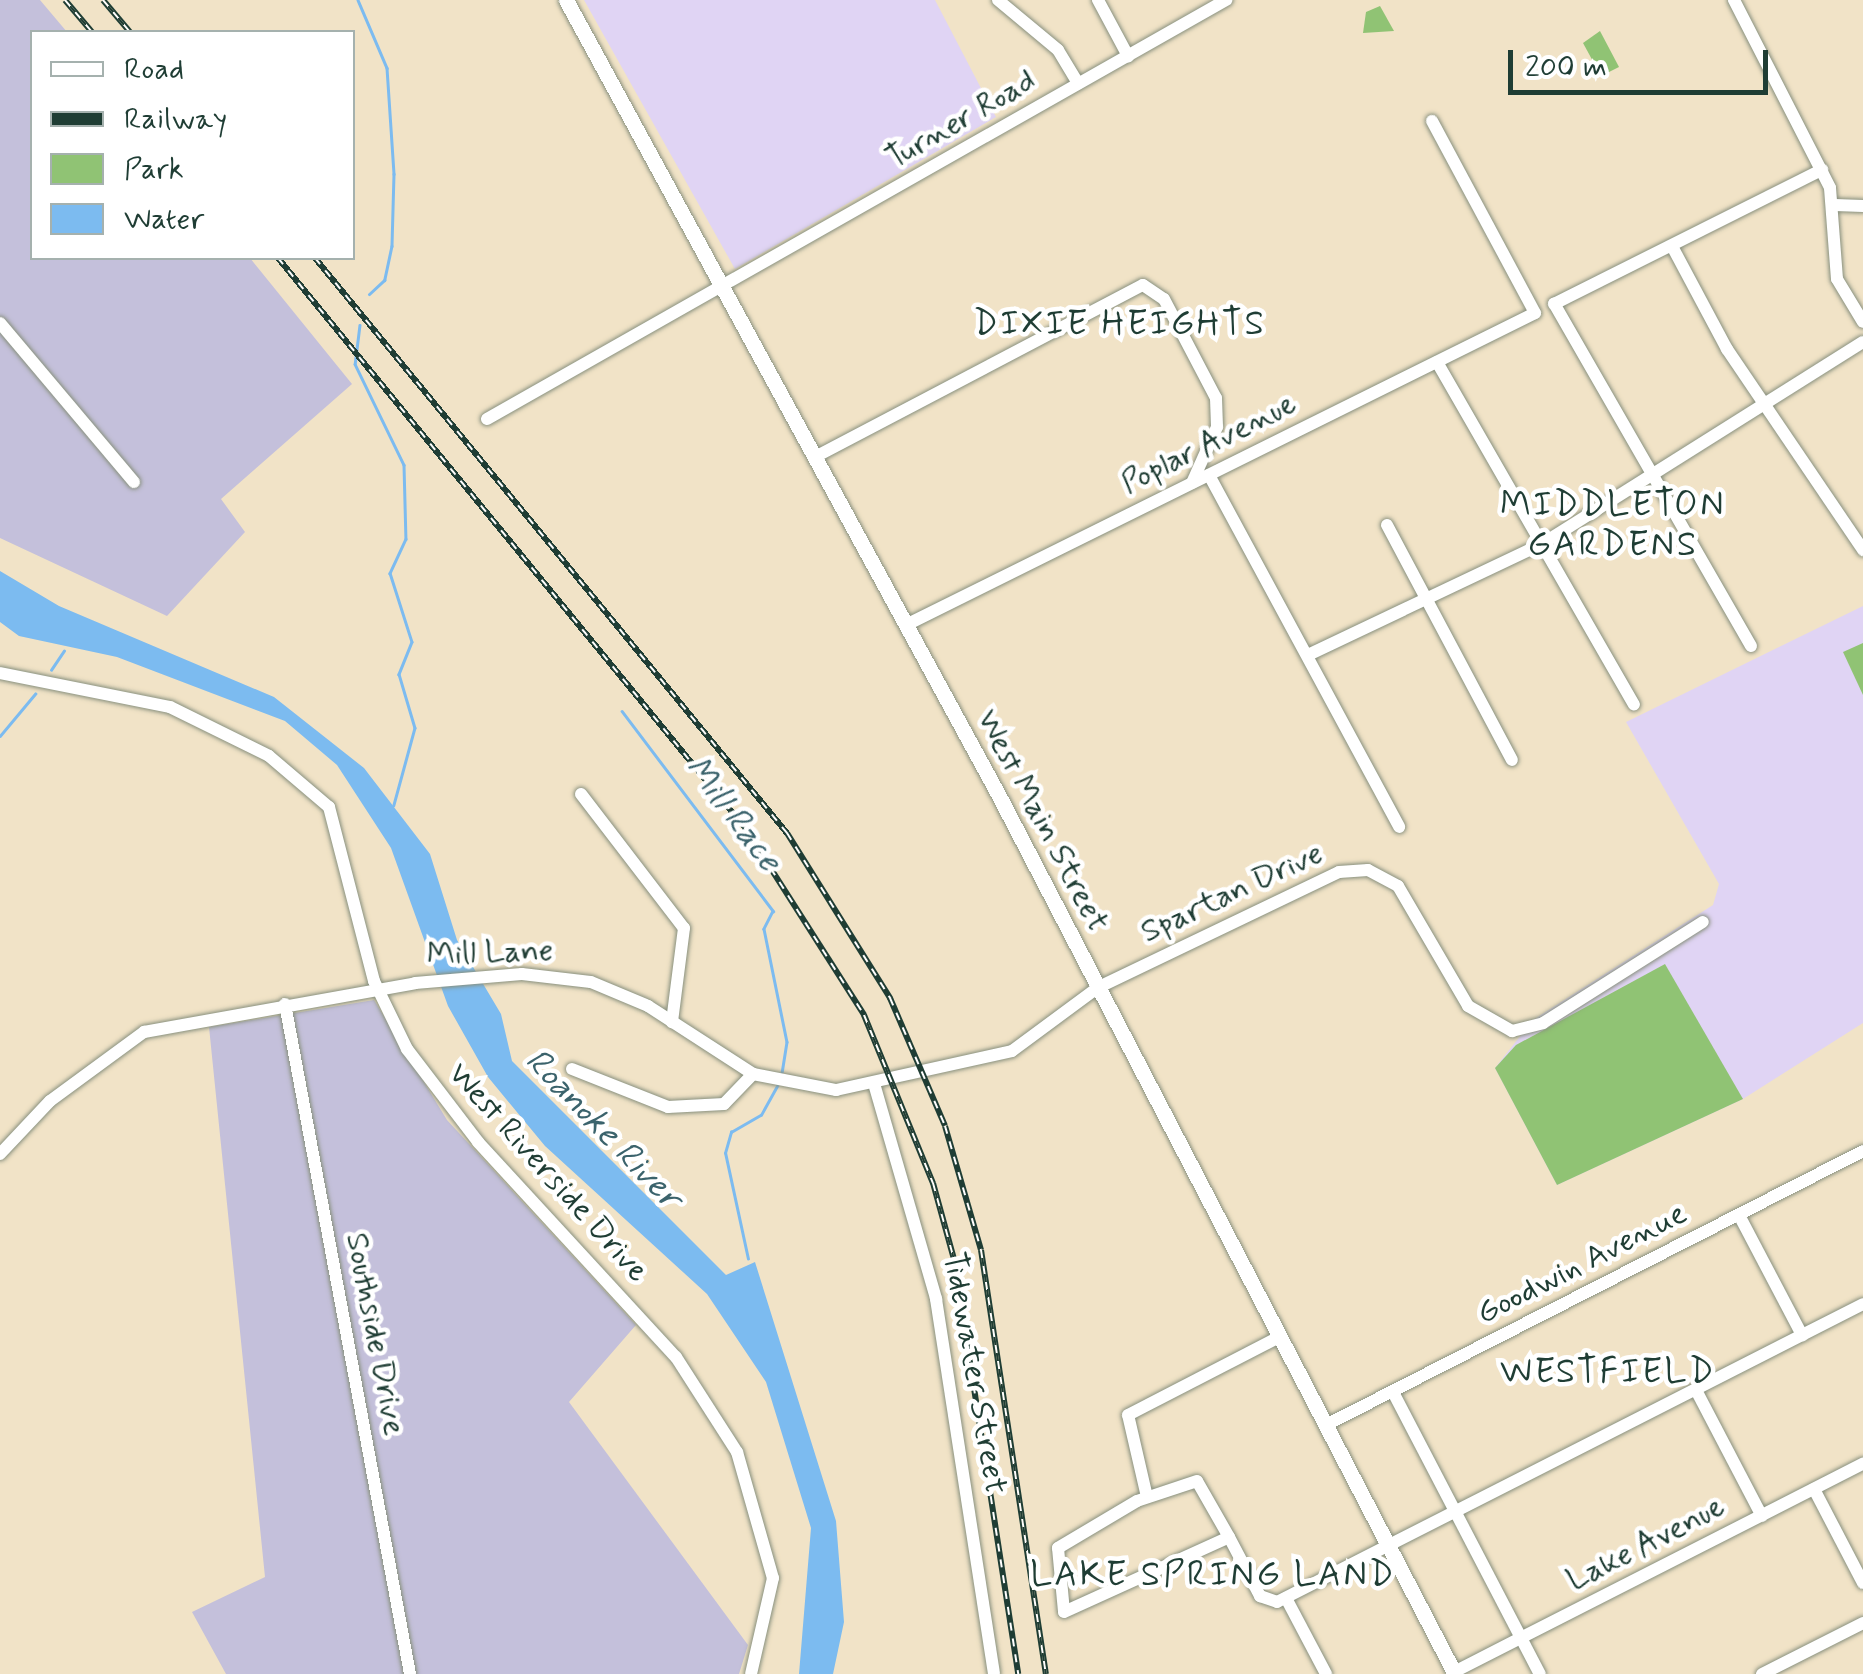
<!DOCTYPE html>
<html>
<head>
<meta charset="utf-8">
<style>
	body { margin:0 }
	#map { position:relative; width:1863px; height:1674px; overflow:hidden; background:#f1e3c7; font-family:Mynerve,sans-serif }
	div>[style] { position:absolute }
	.built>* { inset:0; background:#e0d4f4 }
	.industrial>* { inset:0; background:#c4c0db }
	.green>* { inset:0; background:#90c374 }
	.water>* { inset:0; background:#7cbbf0 }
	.stream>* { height:2.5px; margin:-1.25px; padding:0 1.25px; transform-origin:1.25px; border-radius:1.25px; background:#7cbbf0 }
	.roads { filter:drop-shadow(0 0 2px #88907e) drop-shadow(0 0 2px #88907e) }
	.minor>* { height:12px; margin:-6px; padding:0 6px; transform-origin:6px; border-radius:6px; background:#fff }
	.major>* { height:15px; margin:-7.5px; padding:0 7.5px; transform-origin:7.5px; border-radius:7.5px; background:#fff }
	.rail>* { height:6px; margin-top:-3px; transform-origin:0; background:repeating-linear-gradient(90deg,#fff 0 8px,#1f3d34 0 16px); box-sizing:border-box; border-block:2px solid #1f3d34 }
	span { translate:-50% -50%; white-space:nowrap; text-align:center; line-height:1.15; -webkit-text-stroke:9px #fff; paint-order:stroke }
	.street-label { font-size:32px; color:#1f3d34 }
	.neighbourhood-label { font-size:35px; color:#1f3d34; letter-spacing:2.5px }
	.water-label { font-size:35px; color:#3b636c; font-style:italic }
	.legend { position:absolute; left:30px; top:30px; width:325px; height:230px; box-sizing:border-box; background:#fff; border:2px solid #a5b1ae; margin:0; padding:12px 18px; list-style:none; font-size:30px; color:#1f3d34 }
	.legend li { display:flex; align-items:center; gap:20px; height:50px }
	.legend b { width:50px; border:2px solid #a5b1ae }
	.scale { position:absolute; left:1508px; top:50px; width:260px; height:45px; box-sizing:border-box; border:5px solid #1f3d34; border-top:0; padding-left:12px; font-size:30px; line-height:35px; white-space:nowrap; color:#1f3d34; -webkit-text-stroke:8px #fff; paint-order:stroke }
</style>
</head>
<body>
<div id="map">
	<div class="built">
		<i style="clip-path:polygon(584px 0,935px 0,996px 117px,735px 269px)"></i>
		<i style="clip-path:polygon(1863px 606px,1863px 1023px,1743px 1099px,1557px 1185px,1495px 1068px,1533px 1020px,1713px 905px,1719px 884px,1626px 722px)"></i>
	</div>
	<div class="industrial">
		<i style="clip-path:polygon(0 0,40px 0,67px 32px,32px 32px,32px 258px,250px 258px,352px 384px,221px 499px,245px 532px,167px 616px,0 538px)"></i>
		<i style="clip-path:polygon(374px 1000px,447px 1120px,636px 1325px,569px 1402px,748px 1645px,739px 1674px,226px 1674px,192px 1612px,265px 1577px,209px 1027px)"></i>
	</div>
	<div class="green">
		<i style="clip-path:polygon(1380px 6px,1394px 31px,1363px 33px,1366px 12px)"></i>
		<i style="clip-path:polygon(1600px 31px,1619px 67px,1601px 76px,1583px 43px)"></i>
		<i style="clip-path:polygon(1863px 643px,1863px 695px,1843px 652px)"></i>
		<i style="clip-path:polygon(1665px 964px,1743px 1099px,1557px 1185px,1495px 1068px,1516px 1045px)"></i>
	</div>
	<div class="water">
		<i style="clip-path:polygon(0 571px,59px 606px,274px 697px,364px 768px,430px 854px,457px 940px,501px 1014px,512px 1061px,726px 1275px,755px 1262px,836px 1521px,844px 1622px,833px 1674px,799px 1674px,811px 1528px,766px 1382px,707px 1294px,545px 1146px,488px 1077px,448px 1006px,391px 848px,337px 765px,285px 721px,117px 657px,19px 636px,0 622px)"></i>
	</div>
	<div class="stream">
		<i style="left:358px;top:0;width:74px;rotate:66.9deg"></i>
		<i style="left:387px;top:68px;width:106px;rotate:86.2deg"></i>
		<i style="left:394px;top:174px;width:72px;rotate:91.6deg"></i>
		<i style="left:392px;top:246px;width:35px;rotate:102deg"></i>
		<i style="left:385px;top:280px;width:21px;rotate:137deg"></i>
		<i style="left:360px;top:325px;width:39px;rotate:97deg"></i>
		<i style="left:355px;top:364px;width:112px;rotate:64.1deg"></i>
		<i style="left:404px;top:465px;width:74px;rotate:88.5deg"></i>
		<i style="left:406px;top:539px;width:38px;rotate:115deg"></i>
		<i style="left:390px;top:573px;width:72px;rotate:72.3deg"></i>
		<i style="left:412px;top:642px;width:35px;rotate:112deg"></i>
		<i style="left:399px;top:674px;width:56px;rotate:73.5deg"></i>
		<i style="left:415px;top:728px;width:80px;rotate:105.3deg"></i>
		<i style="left:51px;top:670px;width:23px;rotate:-56deg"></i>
		<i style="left:622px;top:711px;width:251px;rotate:52.9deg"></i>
		<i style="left:773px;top:911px;width:20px;rotate:117deg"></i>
		<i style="left:764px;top:929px;width:115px;rotate:78.5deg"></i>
		<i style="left:787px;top:1042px;width:30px;rotate:99deg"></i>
		<i style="left:0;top:736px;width:55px;rotate:-50.2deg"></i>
		<i style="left:748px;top:1259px;width:108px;rotate:-102.2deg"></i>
		<i style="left:725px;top:1153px;width:22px;rotate:-74deg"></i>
		<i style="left:731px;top:1132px;width:34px;rotate:-30deg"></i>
		<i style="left:761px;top:1115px;width:33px;rotate:-61deg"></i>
	</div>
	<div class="roads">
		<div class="minor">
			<i style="left:998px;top:0;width:78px;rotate:39.8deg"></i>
			<i style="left:1058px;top:50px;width:39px;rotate:59deg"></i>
			<i style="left:1098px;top:0;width:64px;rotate:61.8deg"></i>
			<i style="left:1734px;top:0;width:211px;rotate:62.9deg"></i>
			<i style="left:1830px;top:188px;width:91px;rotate:85.6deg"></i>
			<i style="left:1837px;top:279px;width:50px;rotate:58.8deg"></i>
			<i style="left:1835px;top:205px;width:28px;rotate:2deg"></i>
			<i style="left:1673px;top:248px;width:115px;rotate:61.9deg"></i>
			<i style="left:1727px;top:349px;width:243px;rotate:55.9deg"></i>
			<i style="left:0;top:323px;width:208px;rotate:49.9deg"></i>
			<i style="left:1437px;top:362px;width:395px;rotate:60.1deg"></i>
			<i style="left:487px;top:419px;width:850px;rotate:-29.55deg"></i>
			<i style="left:815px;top:457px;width:370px;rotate:-27.7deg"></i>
			<i style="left:1143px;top:285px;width:25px;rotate:34deg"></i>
			<i style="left:1164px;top:299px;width:112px;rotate:62.3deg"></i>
			<i style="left:1216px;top:398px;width:29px;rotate:88deg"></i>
			<i style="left:1217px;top:427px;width:61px;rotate:114.1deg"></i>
			<i style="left:1209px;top:475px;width:400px;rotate:61.6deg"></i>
			<i style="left:1387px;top:525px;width:266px;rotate:62deg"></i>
			<i style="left:906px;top:625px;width:702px;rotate:-26.38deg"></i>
			<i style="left:1535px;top:313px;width:218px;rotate:-118.2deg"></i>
			<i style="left:1751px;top:646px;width:395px;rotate:-119.9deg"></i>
			<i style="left:1554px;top:304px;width:300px;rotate:-26.6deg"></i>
			<i style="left:1308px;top:655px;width:259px;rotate:-25.4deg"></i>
			<i style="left:1542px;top:544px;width:379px;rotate:-32.2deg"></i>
			<i style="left:0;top:673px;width:173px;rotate:11.3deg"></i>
			<i style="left:170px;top:707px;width:110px;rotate:26.3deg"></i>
			<i style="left:269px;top:756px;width:79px;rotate:40.4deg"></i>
			<i style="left:329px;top:807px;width:180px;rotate:75.5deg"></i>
			<i style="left:374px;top:981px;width:76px;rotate:64.1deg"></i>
			<i style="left:407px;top:1049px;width:117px;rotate:52.6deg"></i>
			<i style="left:478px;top:1142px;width:292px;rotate:47.4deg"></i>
			<i style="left:676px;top:1357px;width:113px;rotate:57.3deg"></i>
			<i style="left:737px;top:1452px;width:131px;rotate:74.1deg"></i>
			<i style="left:773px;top:1578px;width:98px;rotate:102.9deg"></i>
			<i style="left:581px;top:794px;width:169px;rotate:52.5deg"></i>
			<i style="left:684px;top:928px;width:95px;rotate:97.3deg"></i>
			<i style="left:285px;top:1004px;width:682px;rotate:79.43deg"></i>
			<i style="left:572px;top:1069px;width:103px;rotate:21.6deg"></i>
			<i style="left:668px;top:1107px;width:56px;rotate:-3.1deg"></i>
			<i style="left:724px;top:1104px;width:42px;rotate:-46deg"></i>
			<i style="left:875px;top:1087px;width:221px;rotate:73.9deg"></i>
			<i style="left:936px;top:1299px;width:379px;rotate:81.2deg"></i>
			<i style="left:0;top:1154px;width:73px;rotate:-46.7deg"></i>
			<i style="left:50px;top:1101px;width:117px;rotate:-36.3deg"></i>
			<i style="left:144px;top:1032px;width:275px;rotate:-10.2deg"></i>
			<i style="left:415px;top:983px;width:107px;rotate:-4.8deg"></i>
			<i style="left:522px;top:974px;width:69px;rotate:6.6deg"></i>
			<i style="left:591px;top:982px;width:62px;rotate:22.8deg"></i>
			<i style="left:648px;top:1006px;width:125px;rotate:32.9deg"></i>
			<i style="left:753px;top:1074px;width:85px;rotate:10.9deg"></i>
			<i style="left:836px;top:1090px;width:180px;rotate:-12.5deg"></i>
			<i style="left:1012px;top:1051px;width:106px;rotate:-36.5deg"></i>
			<i style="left:1097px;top:988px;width:268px;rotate:-25.6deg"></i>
			<i style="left:1339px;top:872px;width:29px;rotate:-4deg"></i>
			<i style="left:1368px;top:870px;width:34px;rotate:28deg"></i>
			<i style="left:1398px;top:886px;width:139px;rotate:59.7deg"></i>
			<i style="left:1468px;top:1006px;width:51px;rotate:29.6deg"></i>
			<i style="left:1512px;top:1031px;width:32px;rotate:-14deg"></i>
			<i style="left:1543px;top:1023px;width:189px;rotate:-32.3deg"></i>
			<i style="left:1739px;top:1215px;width:136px;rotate:62.3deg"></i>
			<i style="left:1696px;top:1390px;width:142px;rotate:62.4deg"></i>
			<i style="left:1393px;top:1392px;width:318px;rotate:62.5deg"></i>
			<i style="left:1326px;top:1425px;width:603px;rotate:-27.03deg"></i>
			<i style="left:1814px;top:1489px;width:106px;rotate:62.5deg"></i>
			<i style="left:1147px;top:1497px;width:84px;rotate:-103deg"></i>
			<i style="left:1128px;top:1415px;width:172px;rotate:-27.3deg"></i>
			<i style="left:1229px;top:1537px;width:64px;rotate:-119.7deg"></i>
			<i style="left:1197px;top:1481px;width:63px;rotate:161.6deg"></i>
			<i style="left:1137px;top:1501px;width:92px;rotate:149.3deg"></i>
			<i style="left:1058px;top:1548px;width:64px;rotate:84.6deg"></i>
			<i style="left:1064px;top:1612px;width:181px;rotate:-24.4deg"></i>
			<i style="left:1229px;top:1537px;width:67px;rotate:62.3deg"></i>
			<i style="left:1260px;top:1596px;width:18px;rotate:19deg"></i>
			<i style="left:1277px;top:1602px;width:657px;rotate:-26.95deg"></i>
			<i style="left:1286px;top:1598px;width:86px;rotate:62.2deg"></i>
			<i style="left:1454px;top:1672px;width:459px;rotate:-27deg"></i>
			<i style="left:1762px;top:1674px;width:113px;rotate:-26.8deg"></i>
		</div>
		<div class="major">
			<i style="left:566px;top:0;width:904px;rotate:61.45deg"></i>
			<i style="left:998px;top:794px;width:992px;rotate:62.56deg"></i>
		</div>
	</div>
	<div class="rail">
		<i style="left:65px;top:0;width:42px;rotate:49.8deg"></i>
		<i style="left:103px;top:0;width:42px;rotate:49.8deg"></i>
		<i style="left:278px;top:258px;width:737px;rotate:50.67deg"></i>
		<i style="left:745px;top:828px;width:222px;rotate:57.5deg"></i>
		<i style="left:864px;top:1015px;width:182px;rotate:67.7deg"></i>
		<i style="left:933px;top:1183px;width:79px;rotate:74.6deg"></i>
		<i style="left:954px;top:1259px;width:420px;rotate:81.2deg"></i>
		<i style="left:315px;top:258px;width:744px;rotate:50.62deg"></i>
		<i style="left:787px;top:833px;width:195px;rotate:58deg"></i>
		<i style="left:890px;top:998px;width:139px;rotate:66.7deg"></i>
		<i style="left:945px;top:1126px;width:129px;rotate:73.8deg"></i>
		<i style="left:981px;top:1250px;width:429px;rotate:81.3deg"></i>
	</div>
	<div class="street-label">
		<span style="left:961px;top:120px;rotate:-30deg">Turner Road</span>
		<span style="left:1209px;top:444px;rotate:-26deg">Poplar Avenue</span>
		<span style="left:1042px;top:821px;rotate:62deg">West Main Street</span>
		<span style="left:1232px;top:893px;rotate:-25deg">Spartan Drive</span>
		<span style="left:490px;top:953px;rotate:-2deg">Mill Lane</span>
		<span style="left:548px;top:1173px;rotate:48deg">West Riverside Drive</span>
		<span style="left:1582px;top:1264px;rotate:-27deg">Goodwin Avenue</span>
		<span style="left:375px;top:1334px;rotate:79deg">Southside Drive</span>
		<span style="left:974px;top:1373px;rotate:80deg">Tidewater Street</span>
		<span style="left:1646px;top:1544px;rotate:-27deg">Lake Avenue</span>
	</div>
	<div class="neighbourhood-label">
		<span style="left:1120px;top:324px">DIXIE HEIGHTS</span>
		<span style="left:1613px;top:525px">MIDDLETON<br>GARDENS</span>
		<span style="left:1608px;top:1372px">WESTFIELD</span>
		<span style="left:1213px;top:1575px">LAKE SPRING LAND</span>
	</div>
	<div class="water-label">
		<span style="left:733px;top:814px;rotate:53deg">Mill Race</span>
		<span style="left:603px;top:1129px;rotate:46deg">Roanoke River</span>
	</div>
	<ul class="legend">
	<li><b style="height:12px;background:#fff"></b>Road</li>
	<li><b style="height:12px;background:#1f3d34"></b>Railway</li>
	<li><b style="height:28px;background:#90c374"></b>Park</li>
	<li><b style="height:28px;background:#7cbbf0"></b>Water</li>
	</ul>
	<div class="scale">200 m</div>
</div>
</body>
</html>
